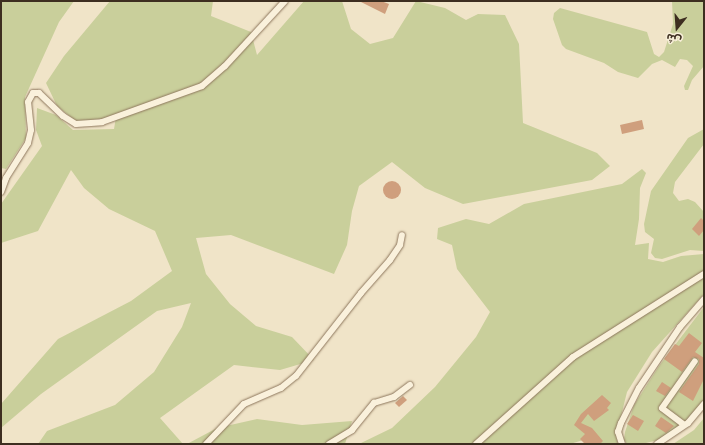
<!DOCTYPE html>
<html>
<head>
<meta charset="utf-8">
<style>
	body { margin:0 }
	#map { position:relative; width:705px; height:445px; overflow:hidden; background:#f0e4c8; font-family:"Times New Roman","Noto Sans Arabic",serif }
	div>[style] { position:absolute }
	.green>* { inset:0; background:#c9cf9b }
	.building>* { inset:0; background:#cf9f7d }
	.round { border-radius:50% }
	.roads { filter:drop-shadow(0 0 1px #8d765c) drop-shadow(0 0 1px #8d765c) }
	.minor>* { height:6px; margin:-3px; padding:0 3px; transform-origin:3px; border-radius:3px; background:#faf1dc }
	span { translate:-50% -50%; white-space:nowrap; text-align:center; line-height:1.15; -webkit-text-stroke:3px #f7eed8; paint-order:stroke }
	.frame { position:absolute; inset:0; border:2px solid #3d2e20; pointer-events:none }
	.north { position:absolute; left:657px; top:8px; width:40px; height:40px; -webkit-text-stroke:3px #f7eed8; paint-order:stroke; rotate:197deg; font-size:11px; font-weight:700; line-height:16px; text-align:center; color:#3d2e20 }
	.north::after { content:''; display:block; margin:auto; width:14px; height:18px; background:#3d2e20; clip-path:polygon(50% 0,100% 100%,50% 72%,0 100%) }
</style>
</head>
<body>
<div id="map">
	<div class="green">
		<i style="clip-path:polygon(1px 1px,74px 1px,59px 22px,25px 97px,26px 138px,6px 169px,1px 168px)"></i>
		<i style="clip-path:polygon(110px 1px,213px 1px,211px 16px,251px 32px,257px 55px,304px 1px,342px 1px,351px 29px,370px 44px,393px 38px,416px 1px,445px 8px,466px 20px,478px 14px,505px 15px,519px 44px,523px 123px,597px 153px,610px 166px,592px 180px,463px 204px,425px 188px,392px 162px,359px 186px,352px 211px,347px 245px,334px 274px,231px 235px,196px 238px,206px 274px,230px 304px,256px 326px,292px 337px,314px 360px,280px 370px,234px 365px,160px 418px,183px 444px,38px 444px,47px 431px,115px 405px,154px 372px,182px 327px,191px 303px,157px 311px,41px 394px,1px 428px,1px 404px,58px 339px,131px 301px,172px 271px,155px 231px,109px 209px,84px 188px,71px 170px,38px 231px,1px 243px,1px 204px,42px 146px,36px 130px,37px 108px,56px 115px,73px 130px,114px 129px,116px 117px,77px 122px,57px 106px,46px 83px,64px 56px)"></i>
		<i style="clip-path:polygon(672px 1px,704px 1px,704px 66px,692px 80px,688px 90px,685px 90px,684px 86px,693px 66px,687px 60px,680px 59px,675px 67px,662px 60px,652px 64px,638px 78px,618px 72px,604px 63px,566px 49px,562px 45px,553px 19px,554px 13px,560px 8px,647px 32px,654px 54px,659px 57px,664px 52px,673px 24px)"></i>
		<i style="clip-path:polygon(704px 129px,704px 144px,675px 182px,673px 193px,679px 201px,688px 199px,695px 202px,704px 212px,704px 251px,690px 250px,662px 259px,655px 258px,651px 253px,654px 239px,645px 232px,644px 224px,651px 191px,688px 138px)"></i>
		<i style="clip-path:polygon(642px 169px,646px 173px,640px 188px,639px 219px,635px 245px,649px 243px,648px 259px,663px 262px,681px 256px,704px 254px,704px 294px,652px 352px,627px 392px,616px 436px,618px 444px,595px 444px,590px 438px,570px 444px,359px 444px,392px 428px,435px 387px,476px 337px,490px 312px,457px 269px,452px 245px,437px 239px,438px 228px,466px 219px,489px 224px,524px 204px,622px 184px)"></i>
		<i style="clip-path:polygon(704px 307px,704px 406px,696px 415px,662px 439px,642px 444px,627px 444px,624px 440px,625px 432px,634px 405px,659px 366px)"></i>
		<i style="clip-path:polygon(704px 418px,704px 444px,673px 444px,694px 430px)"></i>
		<i style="clip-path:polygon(257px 419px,302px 425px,352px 421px,345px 444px,187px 444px,217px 428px)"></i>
	</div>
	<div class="building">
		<i style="clip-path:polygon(359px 1px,381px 1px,389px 4px,385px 14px)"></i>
		<i style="clip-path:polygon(642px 120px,644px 129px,622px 134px,620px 125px)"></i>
		<i class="round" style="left:383px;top:181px;width:18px;height:18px"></i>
		<i style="clip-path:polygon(701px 218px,704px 221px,704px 230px,699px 236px,692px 229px)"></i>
		<i style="clip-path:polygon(689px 333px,702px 343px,695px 352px,704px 358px,704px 379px,693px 401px,679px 392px,699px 364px,699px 359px,693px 357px,682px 372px,664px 359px,675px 344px,679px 346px)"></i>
		<i style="clip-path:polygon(662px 382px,671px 388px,665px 396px,656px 391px)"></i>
		<i style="clip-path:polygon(602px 395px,611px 403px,607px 408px,609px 410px,594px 421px,588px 414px,581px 423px,592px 428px,603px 441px,600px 444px,585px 444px,580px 439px,585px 434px,574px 425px,581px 414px)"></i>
		<i style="clip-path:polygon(403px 396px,407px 400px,399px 407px,395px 403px)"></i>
		<i style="clip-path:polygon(633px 415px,644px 421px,638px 431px,627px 424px)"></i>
		<i style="clip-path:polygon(661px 417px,674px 426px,666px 433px,655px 426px)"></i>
	</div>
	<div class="roads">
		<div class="minor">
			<i style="left:1px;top:192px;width:15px;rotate:-70deg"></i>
			<i style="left:6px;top:178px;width:41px;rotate:-57.8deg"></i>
			<i style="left:28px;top:143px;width:13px;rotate:-77deg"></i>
			<i style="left:31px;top:130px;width:28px;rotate:-96deg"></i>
			<i style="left:28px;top:102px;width:10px;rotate:-61deg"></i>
			<i style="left:33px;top:93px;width:6px"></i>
			<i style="left:39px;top:93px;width:33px;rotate:44deg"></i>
			<i style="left:63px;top:116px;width:15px;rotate:32deg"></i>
			<i style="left:76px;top:124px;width:26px;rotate:-4deg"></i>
			<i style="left:102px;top:122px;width:106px;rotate:-19.8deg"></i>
			<i style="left:202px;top:86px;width:30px;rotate:-41deg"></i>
			<i style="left:225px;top:66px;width:88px;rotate:-47.3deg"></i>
			<i style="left:683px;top:424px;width:26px;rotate:-143deg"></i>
			<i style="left:662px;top:408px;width:57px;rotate:-54.9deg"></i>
			<i style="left:206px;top:444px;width:55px;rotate:-46.5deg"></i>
			<i style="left:244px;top:404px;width:40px;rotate:-23.4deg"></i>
			<i style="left:281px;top:388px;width:19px;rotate:-39deg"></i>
			<i style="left:296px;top:376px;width:105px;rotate:-51.9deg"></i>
			<i style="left:361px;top:293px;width:44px;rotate:-48.7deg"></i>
			<i style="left:390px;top:260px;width:18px;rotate:-56deg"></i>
			<i style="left:400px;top:245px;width:10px;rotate:-79deg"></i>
			<i style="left:329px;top:444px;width:27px;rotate:-31deg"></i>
			<i style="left:352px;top:430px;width:35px;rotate:-51deg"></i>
			<i style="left:374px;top:403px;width:21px;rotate:-17deg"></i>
			<i style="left:394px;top:397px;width:20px;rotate:-37deg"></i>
			<i style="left:476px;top:444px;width:130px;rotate:-41.9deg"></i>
			<i style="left:573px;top:357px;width:155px;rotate:-32.4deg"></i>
			<i style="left:622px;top:444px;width:13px;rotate:-108deg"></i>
			<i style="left:618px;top:432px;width:9px;rotate:-72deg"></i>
			<i style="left:621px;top:423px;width:39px;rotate:-63deg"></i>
			<i style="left:639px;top:388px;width:73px;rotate:-56.1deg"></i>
			<i style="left:680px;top:327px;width:37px;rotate:-49deg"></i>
			<i style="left:657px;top:444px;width:37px;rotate:-34deg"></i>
			<i style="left:688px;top:423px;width:25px;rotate:-50deg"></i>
		</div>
	</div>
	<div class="frame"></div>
	<div class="north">ش</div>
</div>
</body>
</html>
